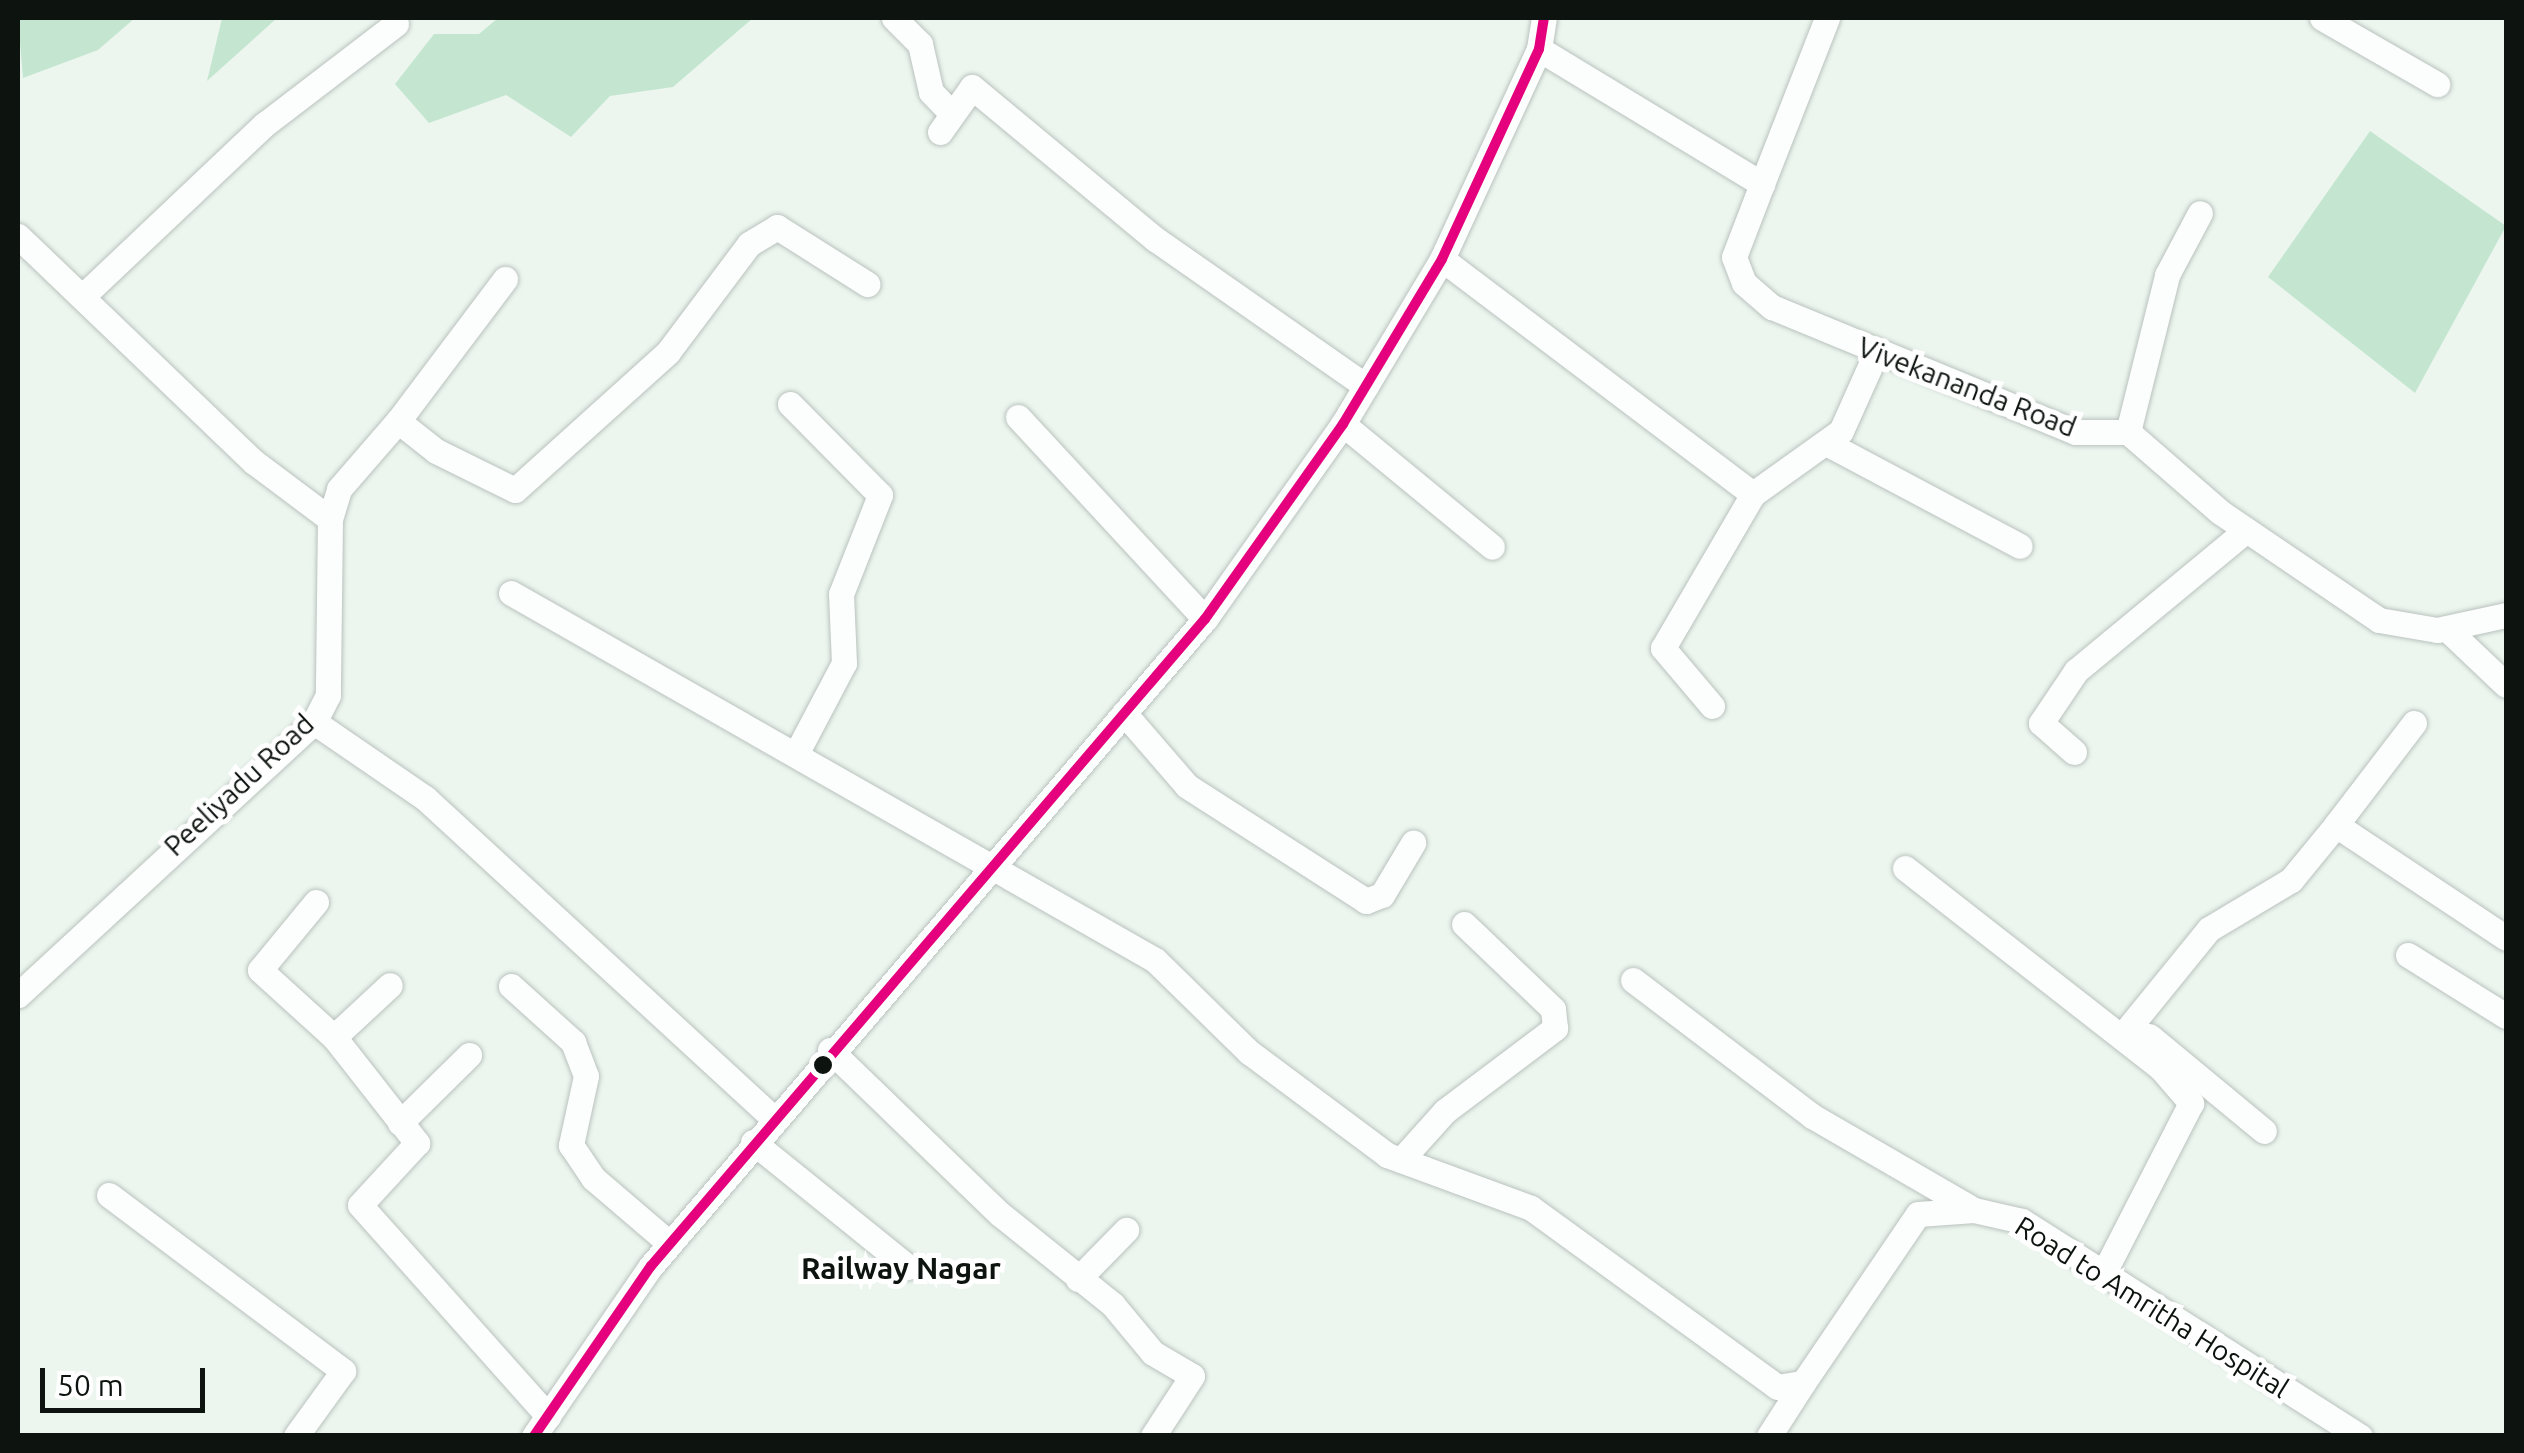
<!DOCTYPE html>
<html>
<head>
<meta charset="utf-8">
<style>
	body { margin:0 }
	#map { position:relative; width:2524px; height:1453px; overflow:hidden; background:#ecf6ef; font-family:Ubuntu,sans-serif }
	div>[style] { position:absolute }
	.green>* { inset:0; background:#c4e6d0 }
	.roads { filter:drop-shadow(0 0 2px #bac2bd) drop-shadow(0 0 2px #bac2bd) }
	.minor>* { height:25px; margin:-12.5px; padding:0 12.5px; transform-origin:12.5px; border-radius:12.5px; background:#fcfefd }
	.bus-1>* { height:10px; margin:-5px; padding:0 5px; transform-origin:5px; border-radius:5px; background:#e5007d }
	.dots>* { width:28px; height:28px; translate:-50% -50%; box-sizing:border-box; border:5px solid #fff; border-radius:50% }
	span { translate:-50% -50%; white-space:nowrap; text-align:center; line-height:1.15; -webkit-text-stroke:10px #fff; paint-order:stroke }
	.street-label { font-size:28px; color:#0d130f }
	.neighbourhood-label { font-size:30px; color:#0d130f; font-weight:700 }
	.frame { position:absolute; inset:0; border:20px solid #0d130f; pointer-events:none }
	.scale { position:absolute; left:40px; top:1368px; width:165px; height:45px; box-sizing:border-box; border:5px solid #0d130f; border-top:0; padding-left:12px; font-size:30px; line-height:35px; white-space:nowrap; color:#0d130f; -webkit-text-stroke:8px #fff; paint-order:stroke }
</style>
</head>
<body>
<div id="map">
	<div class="green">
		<i style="clip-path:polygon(18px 18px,135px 18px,98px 50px,23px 78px)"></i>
		<i style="clip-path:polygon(222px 18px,277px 18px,207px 81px,219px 31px)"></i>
		<i style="clip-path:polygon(498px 18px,753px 18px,673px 87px,610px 96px,571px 137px,506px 95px,429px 123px,395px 84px,434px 34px,479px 34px)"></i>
		<i style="clip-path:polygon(2370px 131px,2506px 226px,2415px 393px,2268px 277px)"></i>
	</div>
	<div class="roads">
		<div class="minor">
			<i style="left:894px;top:18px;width:37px;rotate:45deg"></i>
			<i style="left:920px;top:44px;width:49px;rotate:77.1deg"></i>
			<i style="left:931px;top:92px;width:29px;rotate:46deg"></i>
			<i style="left:2322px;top:18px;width:133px;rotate:29.9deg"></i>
			<i style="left:1539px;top:49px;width:261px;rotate:31.2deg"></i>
			<i style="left:1762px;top:184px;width:78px;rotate:111deg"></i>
			<i style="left:1734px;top:257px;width:28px;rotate:69deg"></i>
			<i style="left:1744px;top:283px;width:37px;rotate:41deg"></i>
			<i style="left:1772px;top:307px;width:328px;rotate:22.4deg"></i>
			<i style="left:2075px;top:432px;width:53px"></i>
			<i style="left:2128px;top:432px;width:122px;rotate:41deg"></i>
			<i style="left:2220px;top:512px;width:192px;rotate:34.2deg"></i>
			<i style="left:2379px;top:620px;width:59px;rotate:9.8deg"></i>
			<i style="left:2437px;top:630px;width:71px;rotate:-12.3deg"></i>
			<i style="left:940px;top:132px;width:55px;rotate:-54.6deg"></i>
			<i style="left:972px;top:87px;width:238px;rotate:39.7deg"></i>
			<i style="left:1155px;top:239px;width:257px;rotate:34.9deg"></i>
			<i style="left:1762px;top:184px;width:178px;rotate:-68.6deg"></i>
			<i style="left:18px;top:236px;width:327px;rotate:43.8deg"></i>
			<i style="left:254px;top:462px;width:95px;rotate:36.9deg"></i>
			<i style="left:330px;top:519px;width:176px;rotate:90.7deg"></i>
			<i style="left:328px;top:695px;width:30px;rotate:117deg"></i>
			<i style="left:314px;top:722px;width:403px;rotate:137.3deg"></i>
			<i style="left:1442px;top:259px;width:390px;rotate:37.1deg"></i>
			<i style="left:84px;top:295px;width:249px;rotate:-43.4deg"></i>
			<i style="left:265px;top:124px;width:165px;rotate:-37.4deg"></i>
			<i style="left:790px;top:404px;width:128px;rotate:45.3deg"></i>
			<i style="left:880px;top:495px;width:106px;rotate:111.5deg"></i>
			<i style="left:841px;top:594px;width:69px;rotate:87.5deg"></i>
			<i style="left:844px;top:663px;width:103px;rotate:117.8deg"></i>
			<i style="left:1018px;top:417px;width:275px;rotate:47.2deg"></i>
			<i style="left:398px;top:421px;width:178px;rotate:-53deg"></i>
			<i style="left:1343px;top:424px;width:193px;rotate:39.5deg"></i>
			<i style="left:2128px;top:432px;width:162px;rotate:-76deg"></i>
			<i style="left:2167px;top:275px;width:70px;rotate:-62deg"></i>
			<i style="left:1828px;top:444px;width:217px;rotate:28deg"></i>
			<i style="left:330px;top:519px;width:31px;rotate:-73deg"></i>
			<i style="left:339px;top:489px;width:90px;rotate:-49.1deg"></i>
			<i style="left:398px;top:421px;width:48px;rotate:38.3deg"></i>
			<i style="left:436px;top:451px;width:88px;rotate:26.3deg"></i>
			<i style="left:515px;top:490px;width:206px;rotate:-42deg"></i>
			<i style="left:668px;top:352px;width:135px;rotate:-53.1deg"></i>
			<i style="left:749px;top:244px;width:33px;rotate:-31deg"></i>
			<i style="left:777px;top:227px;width:107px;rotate:32.3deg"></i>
			<i style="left:511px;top:593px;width:741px;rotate:29.68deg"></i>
			<i style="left:1155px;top:960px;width:132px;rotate:44.4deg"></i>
			<i style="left:1249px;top:1052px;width:172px;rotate:36.7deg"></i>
			<i style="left:1387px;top:1155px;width:153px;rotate:20.2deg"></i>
			<i style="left:1531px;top:1208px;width:304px;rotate:36deg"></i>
			<i style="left:1777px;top:1387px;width:26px;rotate:-9deg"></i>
			<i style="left:1803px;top:1383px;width:204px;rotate:-55.8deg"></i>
			<i style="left:1918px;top:1214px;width:56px;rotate:-4.1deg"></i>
			<i style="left:1974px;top:1210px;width:49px;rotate:12.9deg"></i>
			<i style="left:2022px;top:1221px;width:401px;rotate:32.5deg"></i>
			<i style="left:2447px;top:629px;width:81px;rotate:43.5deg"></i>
			<i style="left:1712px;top:706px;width:76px;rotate:-130.2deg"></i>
			<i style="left:1663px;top:648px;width:178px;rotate:-59.7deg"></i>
			<i style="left:1753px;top:494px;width:108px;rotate:-35.6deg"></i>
			<i style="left:1841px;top:431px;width:85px;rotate:-65.8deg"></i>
			<i style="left:1124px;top:713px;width:96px;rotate:49.2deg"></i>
			<i style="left:1187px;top:786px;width:213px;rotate:32.7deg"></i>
			<i style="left:1366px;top:901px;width:17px;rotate:-21deg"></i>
			<i style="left:1382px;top:895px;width:61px;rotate:-59.2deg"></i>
			<i style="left:314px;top:722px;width:135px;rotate:34.4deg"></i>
			<i style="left:425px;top:798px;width:473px;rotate:42.6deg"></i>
			<i style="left:2414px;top:723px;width:128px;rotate:127.4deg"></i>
			<i style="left:2336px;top:825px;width:204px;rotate:33.6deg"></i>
			<i style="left:2074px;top:752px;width:44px;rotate:-138.7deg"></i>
			<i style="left:2041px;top:723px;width:63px;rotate:-56.1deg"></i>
			<i style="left:2076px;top:671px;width:219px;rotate:-39.6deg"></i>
			<i style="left:1905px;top:868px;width:323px;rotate:38deg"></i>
			<i style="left:2160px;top:1067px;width:48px;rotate:49.3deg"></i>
			<i style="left:2191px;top:1103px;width:192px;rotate:117.2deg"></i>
			<i style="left:316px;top:902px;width:88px;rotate:129.5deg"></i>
			<i style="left:260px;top:970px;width:100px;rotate:42.2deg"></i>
			<i style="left:334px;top:1037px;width:135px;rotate:51.9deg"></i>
			<i style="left:417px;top:1143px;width:84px;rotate:132.6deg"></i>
			<i style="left:360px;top:1205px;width:283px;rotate:48.3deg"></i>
			<i style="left:2408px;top:955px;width:115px;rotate:31.9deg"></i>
			<i style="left:1633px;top:980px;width:225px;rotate:37.2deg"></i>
			<i style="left:1812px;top:1116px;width:181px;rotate:30.1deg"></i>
			<i style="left:511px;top:986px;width:84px;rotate:42.1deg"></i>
			<i style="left:573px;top:1042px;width:36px;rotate:69deg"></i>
			<i style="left:586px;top:1076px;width:71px;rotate:102.3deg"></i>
			<i style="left:571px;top:1145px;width:40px;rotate:56deg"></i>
			<i style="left:593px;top:1178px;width:100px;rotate:40.5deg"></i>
			<i style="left:2122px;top:1036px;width:138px;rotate:-50.9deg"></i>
			<i style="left:2209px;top:929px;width:96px;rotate:-30.9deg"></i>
			<i style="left:2291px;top:880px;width:71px;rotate:-50.7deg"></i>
			<i style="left:2149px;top:1036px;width:149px;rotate:39.6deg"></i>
			<i style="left:334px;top:1037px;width:76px;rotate:-42.9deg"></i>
			<i style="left:830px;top:1050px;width:236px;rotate:44deg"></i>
			<i style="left:1000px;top:1214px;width:145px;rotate:38.8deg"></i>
			<i style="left:1113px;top:1305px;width:62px;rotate:50.2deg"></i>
			<i style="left:1153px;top:1353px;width:45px;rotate:30.5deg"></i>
			<i style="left:1192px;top:1376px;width:72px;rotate:123deg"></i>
			<i style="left:400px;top:1123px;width:97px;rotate:-44.6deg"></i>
			<i style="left:753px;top:1142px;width:199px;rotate:38.9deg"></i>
			<i style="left:1401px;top:1160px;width:66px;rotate:-48.1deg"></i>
			<i style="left:1445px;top:1111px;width:138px;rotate:-37deg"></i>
			<i style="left:1555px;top:1028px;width:19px;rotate:-96deg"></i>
			<i style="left:1553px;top:1009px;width:123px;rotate:-136.3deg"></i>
			<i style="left:109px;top:1195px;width:293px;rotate:36.9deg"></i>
			<i style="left:343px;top:1371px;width:80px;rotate:125.9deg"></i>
			<i style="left:1078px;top:1279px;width:69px;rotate:-45.6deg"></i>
			<i style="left:534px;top:1436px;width:206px;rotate:-55.5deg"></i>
			<i style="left:651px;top:1266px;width:852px;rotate:-49.43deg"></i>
			<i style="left:1205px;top:619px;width:239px;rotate:-54.7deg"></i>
			<i style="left:1343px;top:424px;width:192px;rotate:-59deg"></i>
			<i style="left:1442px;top:259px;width:231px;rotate:-65.2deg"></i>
			<i style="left:1539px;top:49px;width:31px;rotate:-81deg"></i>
			<i style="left:1769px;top:1436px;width:63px;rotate:-57.3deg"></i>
		</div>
	</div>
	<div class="bus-1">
		<i style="left:534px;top:1436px;width:206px;rotate:-55.5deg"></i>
		<i style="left:651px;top:1266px;width:852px;rotate:-49.43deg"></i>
		<i style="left:1205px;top:619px;width:239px;rotate:-54.7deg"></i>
		<i style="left:1343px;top:424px;width:192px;rotate:-59deg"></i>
		<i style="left:1442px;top:259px;width:231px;rotate:-65.2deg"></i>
		<i style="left:1539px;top:49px;width:31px;rotate:-81deg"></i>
	</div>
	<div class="dots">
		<i style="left:823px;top:1065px;background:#0d130f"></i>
	</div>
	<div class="street-label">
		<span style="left:1967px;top:387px;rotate:21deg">Vivekananda Road</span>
		<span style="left:239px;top:785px;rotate:-43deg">Peeliyadu Road</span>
		<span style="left:2152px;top:1307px;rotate:32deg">Road to Amritha Hospital</span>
	</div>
	<div class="neighbourhood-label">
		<span style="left:901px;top:1268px">Railway Nagar</span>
	</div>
	<div class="frame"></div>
	<div class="scale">50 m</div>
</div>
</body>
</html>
